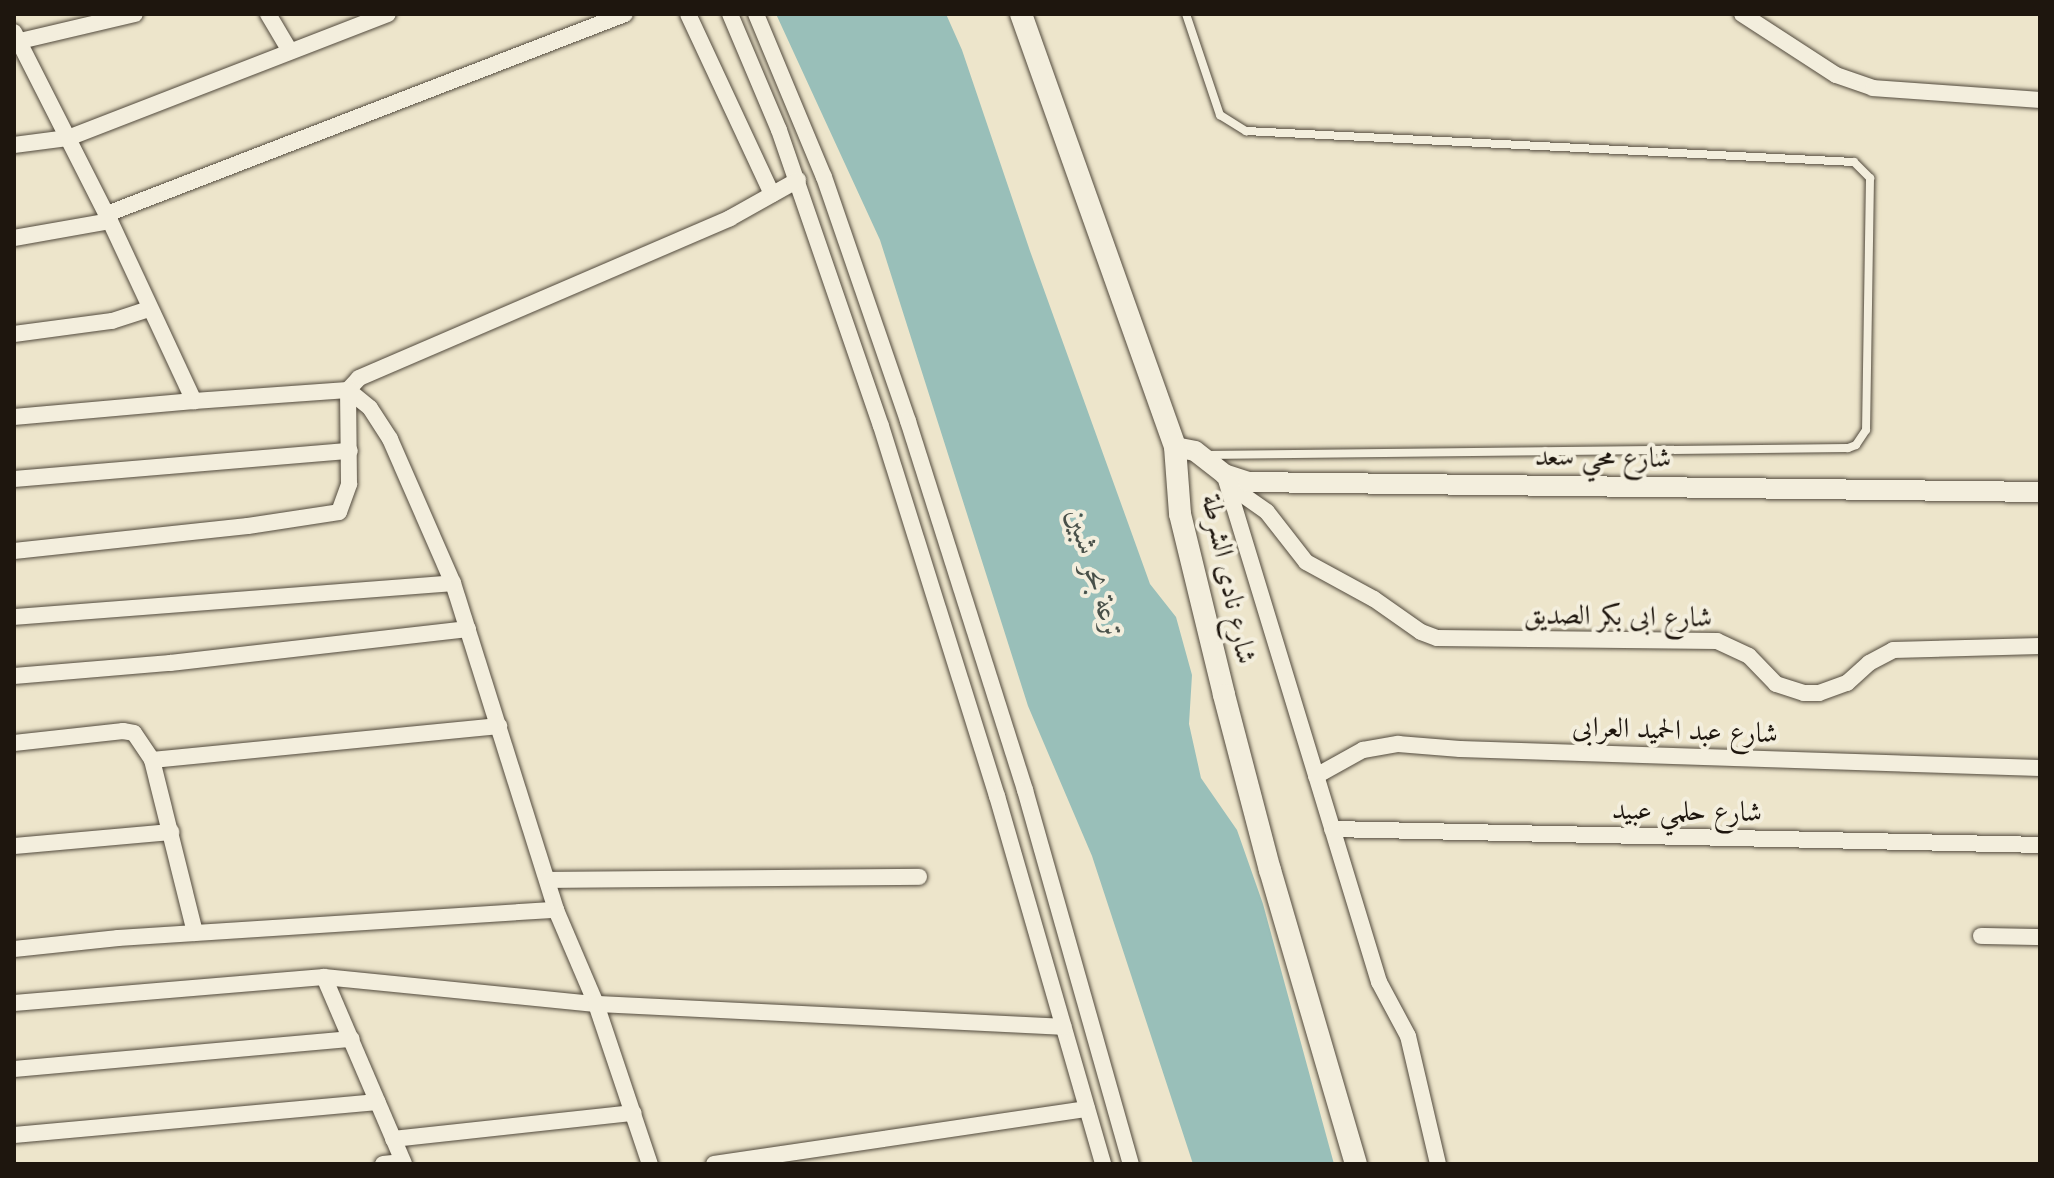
<!DOCTYPE html>
<html>
<head>
<meta charset="utf-8">
<style>
	body { margin:0 }
	#map { position:relative; width:2054px; height:1178px; overflow:hidden; background:#ede5cb; font-family:Cardo,Amiri,serif }
	div>[style] { position:absolute }
	.water>* { inset:0; background:#99bfb9 }
	.roads { filter:drop-shadow(0 0 2px #524a3d) drop-shadow(0 0 2px #524a3d) }
	.service>* { height:8px; margin:-4px; padding:0 4px; transform-origin:4px; border-radius:4px; background:#f3eedd }
	.minor>* { height:16px; margin:-8px; padding:0 8px; transform-origin:8px; border-radius:8px; background:#f3eedd }
	.tertiary>* { height:20px; margin:-10px; padding:0 10px; transform-origin:10px; border-radius:10px; background:#f3eedd }
	.secondary>* { height:22px; margin:-11px; padding:0 11px; transform-origin:11px; border-radius:11px; background:#f3eedd }
	span { translate:-50% -50%; white-space:nowrap; text-align:center; line-height:1.15; -webkit-text-stroke:8px #f3eedd; paint-order:stroke }
	.street-label { font-size:28px; color:#1e160e }
	.water-label { font-size:30px; color:#49514a; font-style:italic }
	.frame { position:absolute; inset:0; border:16px solid #1e160e; pointer-events:none }
</style>
</head>
<body>
<div id="map">
	<div class="water">
		<i style="clip-path:polygon(776px 14px,946px 14px,962px 50px,1030px 251px,1150px 584px,1176px 617px,1192px 675px,1189px 724px,1201px 778px,1237px 830px,1263px 904px,1334px 1164px,1193px 1164px,1092px 856px,1028px 706px,880px 240px)"></i>
	</div>
	<div class="roads">
		<div class="service">
			<i style="left:1186px;top:14px;width:107px;rotate:71.4deg"></i>
			<i style="left:1220px;top:115px;width:31px;rotate:32deg"></i>
			<i style="left:1246px;top:131px;width:609px;rotate:2.92deg"></i>
			<i style="left:1854px;top:162px;width:23px;rotate:45deg"></i>
			<i style="left:1870px;top:178px;width:252px;rotate:90.9deg"></i>
			<i style="left:1866px;top:430px;width:18px;rotate:124deg"></i>
			<i style="left:1856px;top:445px;width:9px;rotate:159deg"></i>
			<i style="left:1848px;top:448px;width:643px;rotate:179.38deg"></i>
		</div>
		<div class="minor">
			<i style="left:268px;top:14px;width:43px;rotate:59.3deg"></i>
			<i style="left:688px;top:14px;width:199px;rotate:65deg"></i>
			<i style="left:730px;top:14px;width:126px;rotate:67.1deg"></i>
			<i style="left:779px;top:130px;width:313px;rotate:71deg"></i>
			<i style="left:881px;top:426px;width:388px;rotate:72.6deg"></i>
			<i style="left:997px;top:796px;width:383px;rotate:73.9deg"></i>
			<i style="left:756px;top:14px;width:177px;rotate:67.4deg"></i>
			<i style="left:824px;top:177px;width:258px;rotate:71deg"></i>
			<i style="left:908px;top:421px;width:387px;rotate:72.4deg"></i>
			<i style="left:1025px;top:790px;width:389px;rotate:74.2deg"></i>
			<i style="left:1742px;top:14px;width:112px;rotate:33deg"></i>
			<i style="left:1836px;top:75px;width:39px;rotate:19deg"></i>
			<i style="left:1873px;top:88px;width:167px;rotate:4.1deg"></i>
			<i style="left:14px;top:32px;width:212px;rotate:63.1deg"></i>
			<i style="left:110px;top:221px;width:199px;rotate:65deg"></i>
			<i style="left:194px;top:401px;width:181px;rotate:174.9deg"></i>
			<i style="left:20px;top:41px;width:118px;rotate:-13.2deg"></i>
			<i style="left:14px;top:145px;width:54px;rotate:-7.4deg"></i>
			<i style="left:68px;top:138px;width:343px;rotate:-21.2deg"></i>
			<i style="left:107px;top:214px;width:555px;rotate:-21.11deg"></i>
			<i style="left:14px;top:238px;width:97px;rotate:-10deg"></i>
			<i style="left:14px;top:334px;width:99px;rotate:-7.6deg"></i>
			<i style="left:112px;top:321px;width:40px;rotate:-18deg"></i>
			<i style="left:194px;top:401px;width:154px;rotate:-4.1deg"></i>
			<i style="left:348px;top:390px;width:28px;rotate:39deg"></i>
			<i style="left:370px;top:408px;width:37px;rotate:57deg"></i>
			<i style="left:390px;top:439px;width:157px;rotate:66.4deg"></i>
			<i style="left:453px;top:583px;width:343px;rotate:72.5deg"></i>
			<i style="left:556px;top:910px;width:102px;rotate:66.9deg"></i>
			<i style="left:596px;top:1004px;width:169px;rotate:71.4deg"></i>
			<i style="left:1224px;top:474px;width:28px;rotate:48deg"></i>
			<i style="left:1243px;top:495px;width:29px;rotate:35deg"></i>
			<i style="left:1267px;top:512px;width:63px;rotate:52deg"></i>
			<i style="left:1306px;top:562px;width:77px;rotate:28.6deg"></i>
			<i style="left:1374px;top:599px;width:57px;rotate:35.1deg"></i>
			<i style="left:1421px;top:632px;width:17px;rotate:21deg"></i>
			<i style="left:1437px;top:638px;width:280px;rotate:0.6deg"></i>
			<i style="left:1717px;top:641px;width:35px;rotate:25deg"></i>
			<i style="left:1749px;top:656px;width:39px;rotate:46deg"></i>
			<i style="left:1776px;top:684px;width:29px;rotate:18deg"></i>
			<i style="left:1804px;top:693px;width:15px"></i>
			<i style="left:1819px;top:693px;width:30px;rotate:-20deg"></i>
			<i style="left:1847px;top:683px;width:30px;rotate:-42deg"></i>
			<i style="left:1869px;top:663px;width:27px;rotate:-28deg"></i>
			<i style="left:1893px;top:650px;width:147px;rotate:-1.6deg"></i>
			<i style="left:14px;top:479px;width:337px;rotate:-4.8deg"></i>
			<i style="left:1226px;top:480px;width:525px;rotate:73.05deg"></i>
			<i style="left:1379px;top:982px;width:61px;rotate:61.8deg"></i>
			<i style="left:1408px;top:1036px;width:131px;rotate:76.8deg"></i>
			<i style="left:14px;top:551px;width:235px;rotate:-6.1deg"></i>
			<i style="left:248px;top:526px;width:92px;rotate:-8.7deg"></i>
			<i style="left:339px;top:512px;width:30px;rotate:-70deg"></i>
			<i style="left:349px;top:484px;width:94px;rotate:-90.6deg"></i>
			<i style="left:348px;top:390px;width:16px;rotate:-47deg"></i>
			<i style="left:359px;top:378px;width:404px;rotate:-23.3deg"></i>
			<i style="left:730px;top:218px;width:78px;rotate:-29.2deg"></i>
			<i style="left:14px;top:617px;width:440px;rotate:-4.4deg"></i>
			<i style="left:14px;top:676px;width:157px;rotate:-4.8deg"></i>
			<i style="left:170px;top:663px;width:300px;rotate:-6.5deg"></i>
			<i style="left:14px;top:743px;width:110px;rotate:-6.3deg"></i>
			<i style="left:123px;top:731px;width:11px;rotate:10deg"></i>
			<i style="left:134px;top:733px;width:32px;rotate:56deg"></i>
			<i style="left:152px;top:760px;width:349px;rotate:-5.6deg"></i>
			<i style="left:152px;top:760px;width:178px;rotate:76deg"></i>
			<i style="left:1316px;top:776px;width:54px;rotate:-29deg"></i>
			<i style="left:1363px;top:750px;width:36px;rotate:-10deg"></i>
			<i style="left:1398px;top:744px;width:62px;rotate:4.6deg"></i>
			<i style="left:1460px;top:749px;width:580px;rotate:1.88deg"></i>
			<i style="left:1332px;top:829px;width:708px;rotate:1.29deg"></i>
			<i style="left:14px;top:846px;width:158px;rotate:-5.1deg"></i>
			<i style="left:548px;top:880px;width:371px;rotate:-0.5deg"></i>
			<i style="left:1981px;top:936px;width:59px;rotate:1deg"></i>
			<i style="left:14px;top:949px;width:105px;rotate:-6deg"></i>
			<i style="left:118px;top:938px;width:439px;rotate:-3.7deg"></i>
			<i style="left:324px;top:977px;width:203px;rotate:66.8deg"></i>
			<i style="left:14px;top:1003px;width:311px;rotate:-4.8deg"></i>
			<i style="left:324px;top:977px;width:273px;rotate:5.7deg"></i>
			<i style="left:596px;top:1004px;width:468px;rotate:2.8deg"></i>
			<i style="left:14px;top:1069px;width:339px;rotate:-5.1deg"></i>
			<i style="left:14px;top:1135px;width:365px;rotate:-5.2deg"></i>
			<i style="left:393px;top:1139px;width:242px;rotate:-6.2deg"></i>
			<i style="left:383px;top:1164px;width:20px;rotate:-6deg"></i>
			<i style="left:714px;top:1164px;width:377px;rotate:-8.4deg"></i>
		</div>
		<div class="tertiary">
			<i style="left:1175px;top:447px;width:20px;rotate:11deg"></i>
			<i style="left:1195px;top:451px;width:37px;rotate:38deg"></i>
			<i style="left:1224px;top:474px;width:25px;rotate:18deg"></i>
			<i style="left:1248px;top:482px;width:792px;rotate:0.72deg"></i>
		</div>
		<div class="secondary">
			<i style="left:1021px;top:14px;width:460px;rotate:70.4deg"></i>
			<i style="left:1175px;top:447px;width:67px;rotate:85.7deg"></i>
			<i style="left:1180px;top:514px;width:186px;rotate:76.3deg"></i>
			<i style="left:1224px;top:695px;width:181px;rotate:75.3deg"></i>
			<i style="left:1270px;top:870px;width:306px;rotate:73.7deg"></i>
		</div>
	</div>
	<div class="street-label">
		<span style="left:1603px;top:457px;rotate:1deg">شارع محي سعد</span>
		<span style="left:1229px;top:579px;rotate:78deg">شارع نادى الشرطة</span>
		<span style="left:1618px;top:616px;rotate:1deg">شارع ابى بكر الصديق</span>
		<span style="left:1675px;top:730px;rotate:2deg">شارع عبد الحميد العرابى</span>
		<span style="left:1687px;top:811px;rotate:1deg">شارع حلمي عبيد</span>
	</div>
	<div class="water-label">
		<span style="left:1095px;top:574px;rotate:73deg">ترعة بحر شبين</span>
	</div>
	<div class="frame"></div>
</div>
</body>
</html>
